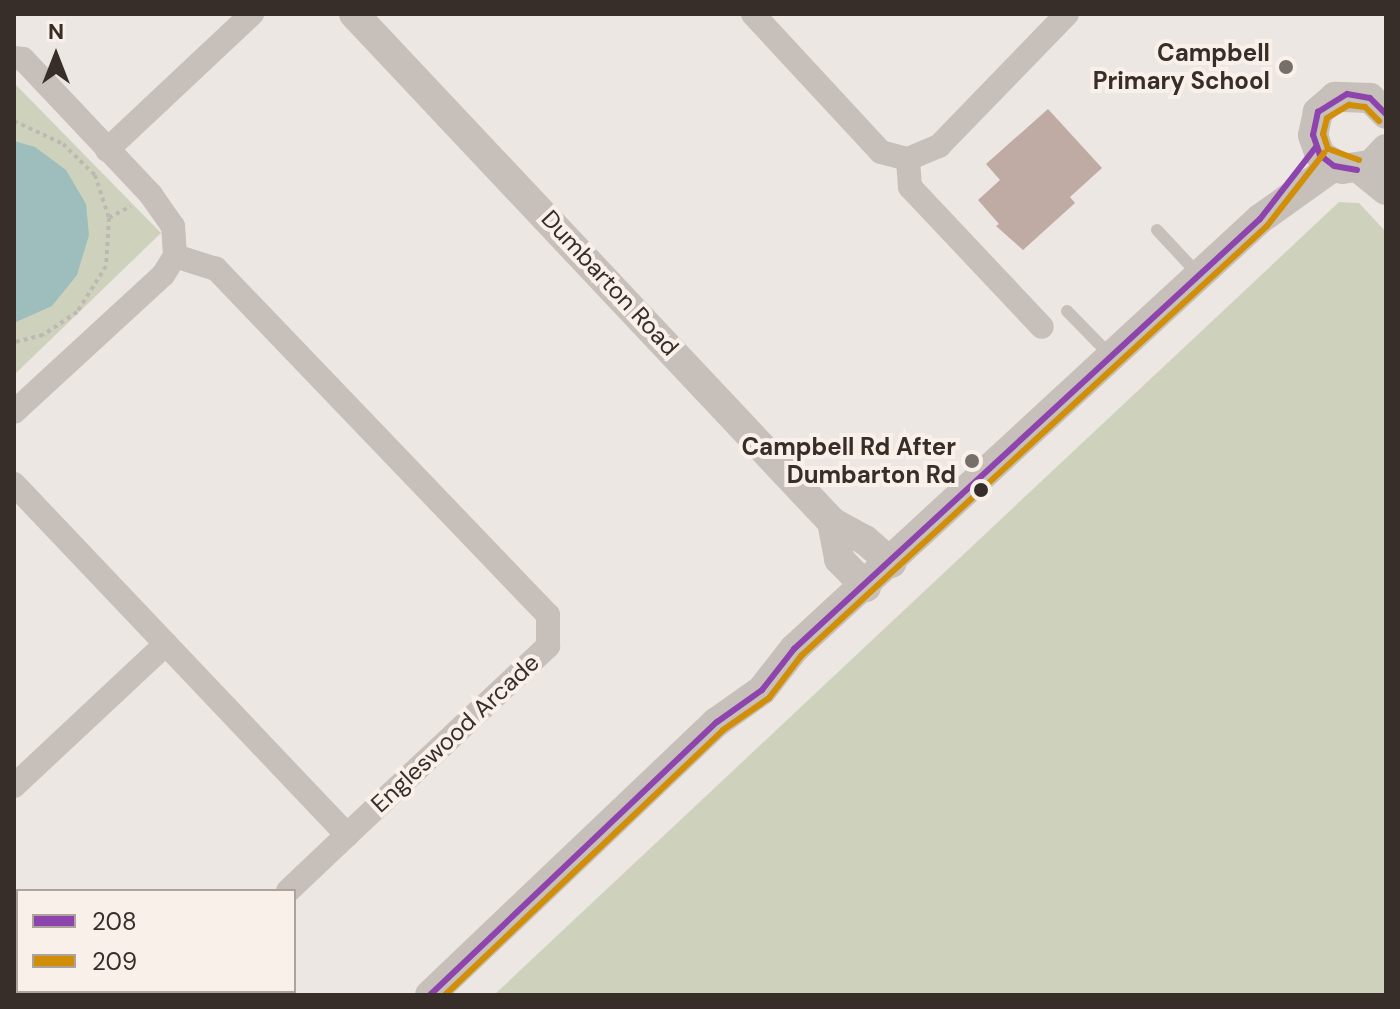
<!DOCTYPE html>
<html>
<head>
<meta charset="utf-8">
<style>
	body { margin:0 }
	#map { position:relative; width:1400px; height:1009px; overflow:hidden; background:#ece7e2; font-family:"DM Sans",sans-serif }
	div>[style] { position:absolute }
	.green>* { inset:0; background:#ced2bc }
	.water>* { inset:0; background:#9ebebe }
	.building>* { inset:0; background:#bfaba4 }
	.path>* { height:4px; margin-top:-2px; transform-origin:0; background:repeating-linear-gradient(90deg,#beb8b3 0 4px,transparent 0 8px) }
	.service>* { height:12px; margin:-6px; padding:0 6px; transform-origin:6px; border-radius:6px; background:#c6bfba }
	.minor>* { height:24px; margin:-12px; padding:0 12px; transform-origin:12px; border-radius:12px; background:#c6bfba }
	.tertiary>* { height:30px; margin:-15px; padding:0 15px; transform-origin:15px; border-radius:15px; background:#c6bfba }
	.bus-1>* { height:6px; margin:-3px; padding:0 3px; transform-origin:3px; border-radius:3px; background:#8e44ad }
	.bus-2>* { height:6px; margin:-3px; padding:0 3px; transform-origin:3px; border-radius:3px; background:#d18e08 }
	.dots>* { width:22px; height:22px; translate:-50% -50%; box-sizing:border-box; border:4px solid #f9f1e9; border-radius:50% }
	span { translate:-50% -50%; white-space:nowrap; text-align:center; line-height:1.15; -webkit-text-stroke:8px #f9f1e9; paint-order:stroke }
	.poi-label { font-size:24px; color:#372d29; font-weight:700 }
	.right { translate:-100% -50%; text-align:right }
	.street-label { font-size:24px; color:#372d29 }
	.frame { position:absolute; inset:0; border:16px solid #372d29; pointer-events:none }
	.legend { position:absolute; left:16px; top:889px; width:280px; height:104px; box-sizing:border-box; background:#f9f1e9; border:2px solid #aba39c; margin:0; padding:10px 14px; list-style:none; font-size:24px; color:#372d29 }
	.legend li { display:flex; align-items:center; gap:16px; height:40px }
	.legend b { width:40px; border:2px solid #aba39c }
	.north { position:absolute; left:16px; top:16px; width:80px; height:80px; -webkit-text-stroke:6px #f9f1e9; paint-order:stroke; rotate:0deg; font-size:22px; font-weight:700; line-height:32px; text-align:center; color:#372d29 }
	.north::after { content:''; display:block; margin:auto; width:28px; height:36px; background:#372d29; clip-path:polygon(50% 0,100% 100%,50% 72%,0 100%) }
</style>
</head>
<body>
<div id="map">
	<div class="green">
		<i style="clip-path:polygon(14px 83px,161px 233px,14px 375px)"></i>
		<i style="clip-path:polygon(1339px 202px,1359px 203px,1386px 232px,1386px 995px,494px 995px)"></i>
	</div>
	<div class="water">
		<i style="clip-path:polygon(14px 141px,35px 147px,66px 170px,86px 204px,89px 235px,77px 275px,52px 306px,14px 323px)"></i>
	</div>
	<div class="building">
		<i style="clip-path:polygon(1048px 109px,1102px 168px,1070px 197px,1075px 203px,1023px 250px,996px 226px,999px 224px,978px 200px,1000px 180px,986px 164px)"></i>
	</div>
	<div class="path">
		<i style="left:14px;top:121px;width:54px;rotate:25.1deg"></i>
		<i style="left:63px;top:144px;width:45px;rotate:44.1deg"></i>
		<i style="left:95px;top:175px;width:45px;rotate:72deg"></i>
		<i style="left:109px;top:218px;width:48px;rotate:93.6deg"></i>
		<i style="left:106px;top:266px;width:54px;rotate:122.2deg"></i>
		<i style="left:77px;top:312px;width:41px;rotate:145.9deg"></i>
		<i style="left:43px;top:335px;width:30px;rotate:166deg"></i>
		<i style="left:109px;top:218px;width:25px;rotate:-29deg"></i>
	</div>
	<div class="service">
		<i style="left:1157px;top:230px;width:60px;rotate:47deg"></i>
		<i style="left:1067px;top:311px;width:64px;rotate:45.6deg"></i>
	</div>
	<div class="minor">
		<i style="left:753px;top:14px;width:188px;rotate:47.2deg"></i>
		<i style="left:881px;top:152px;width:28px;rotate:15deg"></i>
		<i style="left:908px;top:159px;width:34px;rotate:-23deg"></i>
		<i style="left:939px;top:146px;width:184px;rotate:-45.9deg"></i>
		<i style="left:14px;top:58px;width:9px;rotate:6deg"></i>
		<i style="left:23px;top:59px;width:187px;rotate:46.7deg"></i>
		<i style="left:151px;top:195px;width:38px;rotate:55deg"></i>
		<i style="left:173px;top:226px;width:30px;rotate:86deg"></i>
		<i style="left:175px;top:256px;width:22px;rotate:122deg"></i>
		<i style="left:163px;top:275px;width:202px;rotate:137.4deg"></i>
		<i style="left:107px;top:150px;width:199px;rotate:-43.2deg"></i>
		<i style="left:908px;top:159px;width:28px;rotate:86deg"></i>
		<i style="left:910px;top:187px;width:192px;rotate:46.7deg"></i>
		<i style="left:14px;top:484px;width:484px;rotate:46.5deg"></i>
		<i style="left:347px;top:835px;width:276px;rotate:-43.2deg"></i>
		<i style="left:548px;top:646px;width:31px;rotate:-90deg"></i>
		<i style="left:548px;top:615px;width:480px;rotate:-133.8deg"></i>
		<i style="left:216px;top:269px;width:43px;rotate:-162.4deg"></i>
		<i style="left:14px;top:786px;width:208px;rotate:-43.1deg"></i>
		<i style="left:288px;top:891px;width:81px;rotate:-43.5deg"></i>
		<i style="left:180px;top:995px;width:6px;rotate:-45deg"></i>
	</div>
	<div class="tertiary">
		<i style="left:354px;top:14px;width:698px;rotate:46.74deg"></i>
		<i style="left:832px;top:522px;width:38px;rotate:29deg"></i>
		<i style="left:865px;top:540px;width:35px;rotate:41deg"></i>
		<i style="left:1386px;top:114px;width:23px;rotate:-135deg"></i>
		<i style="left:1370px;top:98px;width:35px;rotate:-178deg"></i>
		<i style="left:1335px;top:97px;width:23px;rotate:139deg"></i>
		<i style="left:1318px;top:112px;width:24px;rotate:102deg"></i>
		<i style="left:1313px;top:135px;width:21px;rotate:71deg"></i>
		<i style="left:1320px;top:155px;width:26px;rotate:32deg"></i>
		<i style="left:1342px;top:169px;width:29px;rotate:-8deg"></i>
		<i style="left:1371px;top:165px;width:22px;rotate:-47deg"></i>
		<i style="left:1360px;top:169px;width:33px;rotate:39deg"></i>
		<i style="left:832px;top:522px;width:38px;rotate:79deg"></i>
		<i style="left:839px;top:559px;width:39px;rotate:46deg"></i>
		<i style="left:430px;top:995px;width:396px;rotate:-43.6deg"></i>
		<i style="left:717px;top:722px;width:55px;rotate:-35.4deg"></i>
		<i style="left:762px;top:690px;width:52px;rotate:-52deg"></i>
		<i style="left:794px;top:649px;width:634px;rotate:-42.7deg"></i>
		<i style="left:1260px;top:219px;width:91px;rotate:-35.6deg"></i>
	</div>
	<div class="bus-1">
		<i style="left:1357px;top:170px;width:23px;rotate:-170deg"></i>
		<i style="left:1334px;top:166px;width:18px;rotate:-142deg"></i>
		<i style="left:1320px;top:155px;width:21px;rotate:-109deg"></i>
		<i style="left:1313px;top:135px;width:24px;rotate:-78deg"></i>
		<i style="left:1318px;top:112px;width:34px;rotate:-32deg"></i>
		<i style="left:1347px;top:94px;width:23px;rotate:10deg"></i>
		<i style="left:1370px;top:98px;width:23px;rotate:45deg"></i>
		<i style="left:430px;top:995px;width:396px;rotate:-43.6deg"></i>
		<i style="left:717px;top:722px;width:55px;rotate:-35.4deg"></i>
		<i style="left:762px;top:690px;width:52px;rotate:-52deg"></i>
		<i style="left:794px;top:649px;width:634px;rotate:-42.7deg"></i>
		<i style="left:1260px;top:219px;width:91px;rotate:-52.1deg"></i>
	</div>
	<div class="bus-2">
		<i style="left:1359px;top:160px;width:33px;rotate:-160deg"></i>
		<i style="left:1328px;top:149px;width:16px;rotate:-108deg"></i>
		<i style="left:1323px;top:134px;width:16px;rotate:-76deg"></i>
		<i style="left:1327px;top:118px;width:26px;rotate:-31deg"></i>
		<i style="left:1349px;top:105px;width:16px;rotate:7deg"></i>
		<i style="left:1365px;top:107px;width:20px;rotate:45deg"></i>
		<i style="left:445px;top:995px;width:384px;rotate:-43.6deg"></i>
		<i style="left:723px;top:730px;width:56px;rotate:-34.8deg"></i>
		<i style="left:769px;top:698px;width:53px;rotate:-52.7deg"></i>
		<i style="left:801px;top:656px;width:634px;rotate:-42.7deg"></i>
		<i style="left:1267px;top:226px;width:93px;rotate:-52deg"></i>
	</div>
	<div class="dots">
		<i style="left:1286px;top:67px;background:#766e6a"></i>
		<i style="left:972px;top:461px;background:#766e6a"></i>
		<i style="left:981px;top:490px;background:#372d29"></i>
	</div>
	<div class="poi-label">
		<span class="right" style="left:1270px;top:67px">Campbell<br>Primary School</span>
		<span class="right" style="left:956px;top:461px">Campbell Rd After<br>Dumbarton Rd</span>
	</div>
	<div class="street-label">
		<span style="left:610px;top:283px;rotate:47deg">Dumbarton Road</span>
		<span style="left:455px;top:733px;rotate:-43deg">Engleswood Arcade</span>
	</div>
	<div class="frame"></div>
	<ul class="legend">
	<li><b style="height:10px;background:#8e44ad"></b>208</li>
	<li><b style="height:10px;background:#d18e08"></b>209</li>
	</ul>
	<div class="north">N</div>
</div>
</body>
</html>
